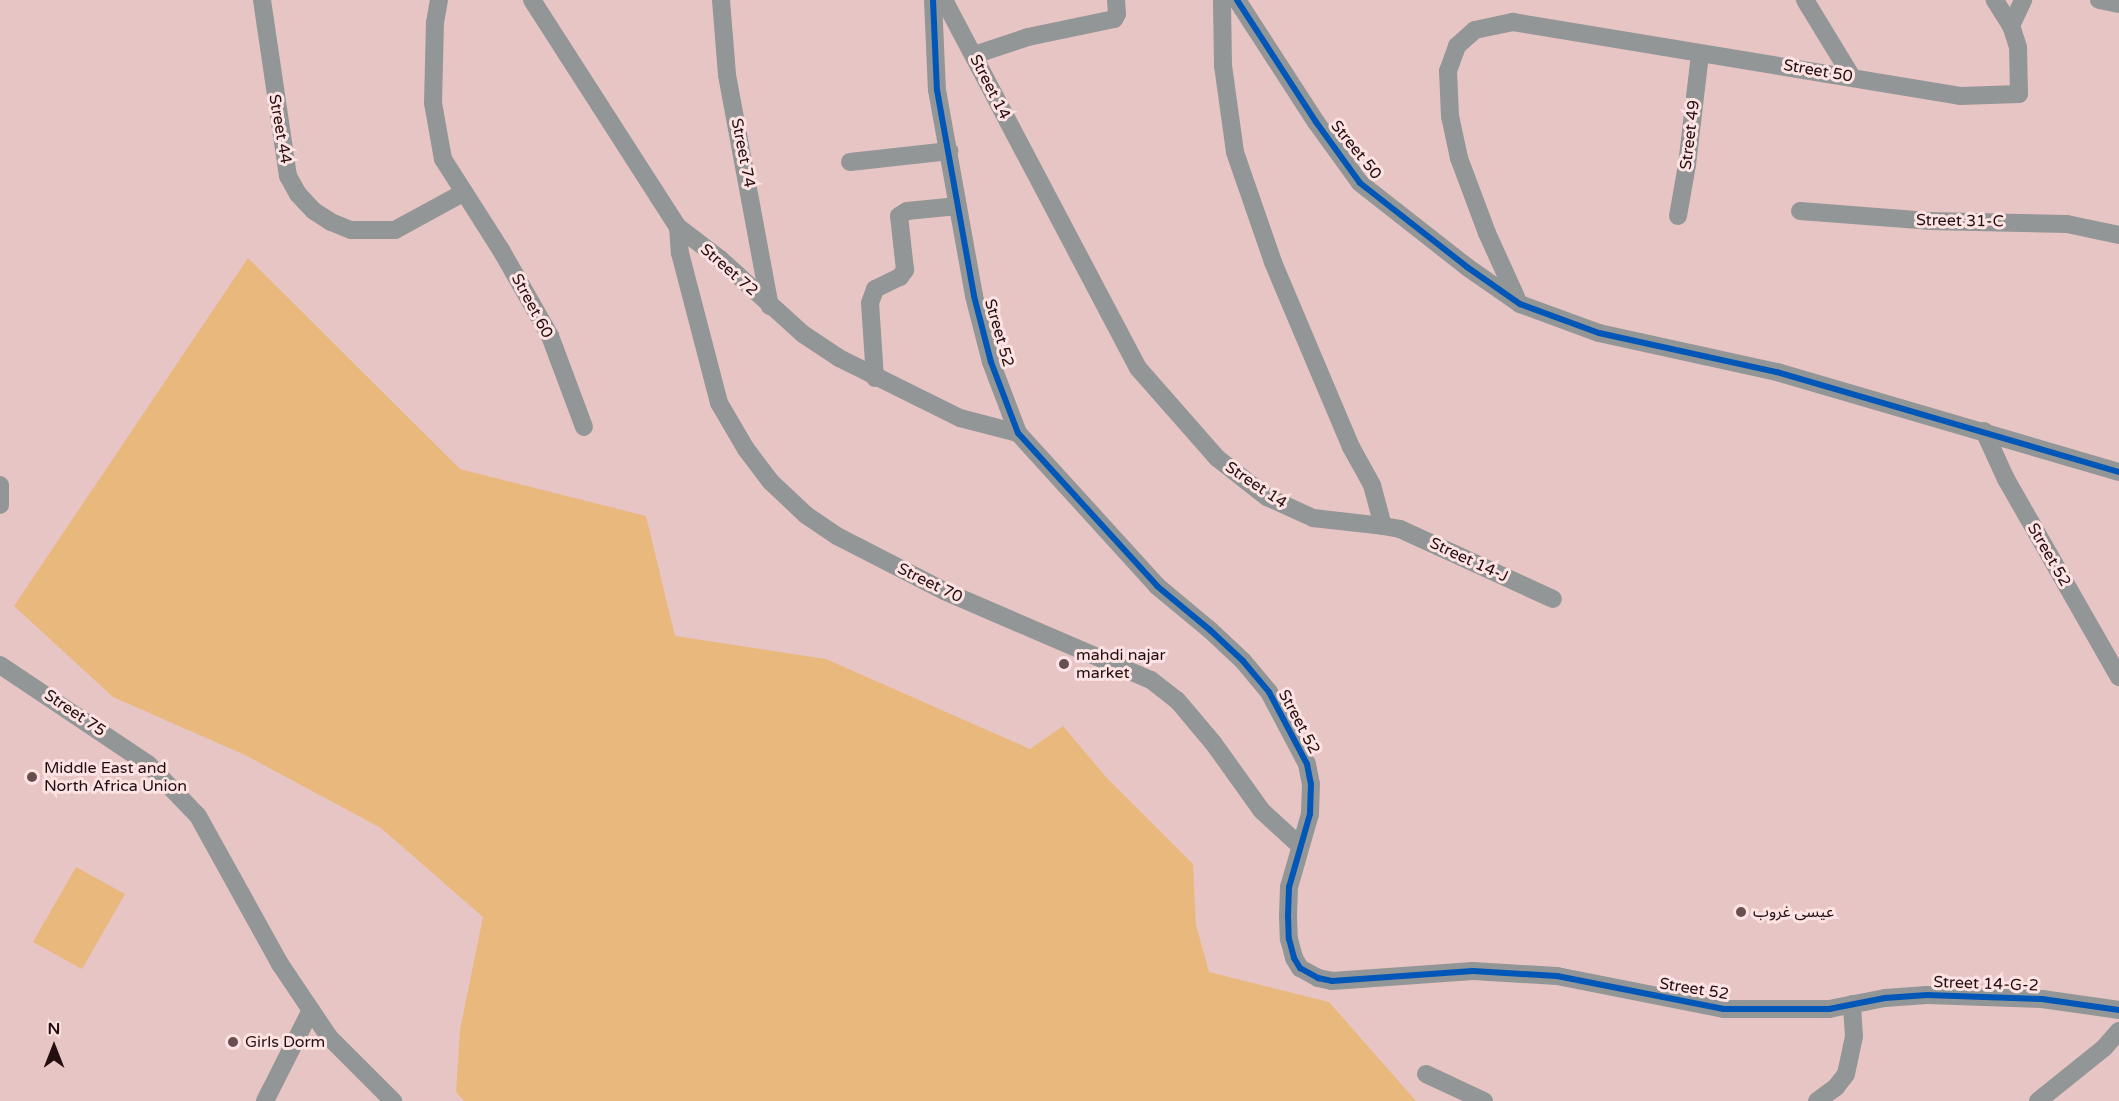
<!DOCTYPE html>
<html>
<head>
<meta charset="utf-8">
<style>
	body { margin:0 }
	#map { position:relative; width:2119px; height:1101px; overflow:hidden; background:#e8c5c5; font-family:"Varela Round","Noto Sans Arabic",sans-serif }
	div>[style] { position:absolute }
	.green>* { inset:0; background:#e8b87c }
	.minor>* { height:18px; margin:-9px; padding:0 9px; transform-origin:9px; border-radius:9px; background:#939696 }
	.cycleway>* { height:6px; margin:-3px; padding:0 3px; transform-origin:3px; border-radius:3px; background:#0057b8 }
	.dots>* { width:16px; height:16px; translate:-50% -50%; box-sizing:border-box; border:3px solid #fee3e3; border-radius:50% }
	span { translate:-50% -50%; white-space:nowrap; text-align:center; line-height:1.15; -webkit-text-stroke:6px #fee3e3; paint-order:stroke }
	.street-label { font-size:16px; color:#240e0f }
	.poi-label { font-size:16px; color:#240e0f }
	.left { translate:0 -50%; text-align:left }
	.north { position:absolute; left:24px; top:1017px; width:60px; height:60px; -webkit-text-stroke:4px #fee3e3; paint-order:stroke; rotate:0deg; font-size:16px; font-weight:700; line-height:24px; text-align:center; color:#240e0f }
	.north::after { content:''; display:block; margin:auto; width:21px; height:27px; background:#240e0f; clip-path:polygon(50% 0,100% 100%,50% 72%,0 100%) }
</style>
</head>
<body>
<div id="map">
	<div class="green">
		<i style="clip-path:polygon(248px 258px,460px 469px,646px 516px,675px 636px,826px 659px,1030px 749px,1063px 726px,1106px 777px,1193px 864px,1196px 925px,1209px 972px,1329px 1002px,1416px 1101px,464px 1101px,456px 1092px,460px 1030px,483px 917px,381px 828px,245px 755px,113px 697px,14px 606px)"></i>
		<i style="clip-path:polygon(76px 867px,125px 894px,82px 969px,33px 942px)"></i>
	</div>
	<div class="minor">
		<i style="left:262px;top:0;width:178px;rotate:81.6deg"></i>
		<i style="left:288px;top:176px;width:21px;rotate:61deg"></i>
		<i style="left:298px;top:194px;width:23px;rotate:47deg"></i>
		<i style="left:314px;top:211px;width:20px;rotate:33deg"></i>
		<i style="left:331px;top:222px;width:22px;rotate:22deg"></i>
		<i style="left:351px;top:230px;width:44px"></i>
		<i style="left:395px;top:230px;width:77px;rotate:-28.6deg"></i>
		<i style="left:439px;top:0;width:22px;rotate:100deg"></i>
		<i style="left:435px;top:22px;width:81px;rotate:91.4deg"></i>
		<i style="left:433px;top:103px;width:57px;rotate:79.9deg"></i>
		<i style="left:443px;top:159px;width:108px;rotate:57.5deg"></i>
		<i style="left:501px;top:250px;width:99px;rotate:60.3deg"></i>
		<i style="left:550px;top:336px;width:97px;rotate:69.5deg"></i>
		<i style="left:532px;top:0;width:270px;rotate:57.3deg"></i>
		<i style="left:678px;top:227px;width:53px;rotate:37.3deg"></i>
		<i style="left:720px;top:259px;width:112px;rotate:42.1deg"></i>
		<i style="left:803px;top:334px;width:43px;rotate:33.7deg"></i>
		<i style="left:839px;top:358px;width:135px;rotate:26.4deg"></i>
		<i style="left:960px;top:418px;width:60px;rotate:14.5deg"></i>
		<i style="left:721px;top:0;width:75px;rotate:85.4deg"></i>
		<i style="left:727px;top:75px;width:235px;rotate:79.5deg"></i>
		<i style="left:933px;top:0;width:90px;rotate:87.5deg"></i>
		<i style="left:937px;top:90px;width:209px;rotate:79.8deg"></i>
		<i style="left:974px;top:296px;width:68px;rotate:75.6deg"></i>
		<i style="left:991px;top:362px;width:76px;rotate:69.2deg"></i>
		<i style="left:1018px;top:433px;width:207px;rotate:47.7deg"></i>
		<i style="left:1157px;top:586px;width:69px;rotate:39.7deg"></i>
		<i style="left:1210px;top:630px;width:45px;rotate:43.2deg"></i>
		<i style="left:1243px;top:661px;width:40px;rotate:50deg"></i>
		<i style="left:1269px;top:692px;width:81px;rotate:62.2deg"></i>
		<i style="left:1307px;top:764px;width:20px;rotate:79deg"></i>
		<i style="left:1311px;top:784px;width:30px;rotate:92deg"></i>
		<i style="left:1310px;top:814px;width:76px;rotate:106deg"></i>
		<i style="left:1289px;top:887px;width:29px;rotate:92deg"></i>
		<i style="left:1288px;top:916px;width:23px;rotate:88deg"></i>
		<i style="left:1289px;top:939px;width:20px;rotate:75deg"></i>
		<i style="left:1294px;top:958px;width:12px;rotate:59deg"></i>
		<i style="left:1300px;top:968px;width:21px;rotate:29deg"></i>
		<i style="left:1318px;top:978px;width:14px;rotate:12deg"></i>
		<i style="left:1332px;top:981px;width:141px;rotate:-4.1deg"></i>
		<i style="left:1473px;top:971px;width:84px;rotate:3.4deg"></i>
		<i style="left:1557px;top:976px;width:170px;rotate:11.2deg"></i>
		<i style="left:1724px;top:1009px;width:105px"></i>
		<i style="left:1829px;top:1009px;width:57px;rotate:-11.1deg"></i>
		<i style="left:1885px;top:998px;width:42px;rotate:-4.1deg"></i>
		<i style="left:1927px;top:995px;width:115px;rotate:2deg"></i>
		<i style="left:2042px;top:999px;width:78px;rotate:8.1deg"></i>
		<i style="left:944px;top:0;width:416px;rotate:62.2deg"></i>
		<i style="left:1138px;top:368px;width:120px;rotate:48.7deg"></i>
		<i style="left:1217px;top:458px;width:63px;rotate:38deg"></i>
		<i style="left:1267px;top:497px;width:51px;rotate:24.5deg"></i>
		<i style="left:1313px;top:518px;width:70px;rotate:6.5deg"></i>
		<i style="left:1383px;top:526px;width:42px;rotate:-105deg"></i>
		<i style="left:1372px;top:485px;width:43px;rotate:-118.9deg"></i>
		<i style="left:1351px;top:447px;width:201px;rotate:-112.9deg"></i>
		<i style="left:1273px;top:262px;width:116px;rotate:-109.1deg"></i>
		<i style="left:1235px;top:152px;width:88px;rotate:-97.9deg"></i>
		<i style="left:1223px;top:65px;width:65px;rotate:-90.9deg"></i>
		<i style="left:1237px;top:0;width:145px;rotate:57.1deg"></i>
		<i style="left:1316px;top:122px;width:75px;rotate:54.2deg"></i>
		<i style="left:1360px;top:183px;width:136px;rotate:38.1deg"></i>
		<i style="left:1467px;top:267px;width:65px;rotate:34.9deg"></i>
		<i style="left:1520px;top:304px;width:84px;rotate:20.2deg"></i>
		<i style="left:1599px;top:333px;width:182px;rotate:12.4deg"></i>
		<i style="left:1777px;top:372px;width:356px;rotate:16.3deg"></i>
		<i style="left:1805px;top:0;width:90px;rotate:58.6deg"></i>
		<i style="left:2099px;top:0;width:20px;rotate:11deg"></i>
		<i style="left:2011px;top:26px;width:29px;rotate:-65deg"></i>
		<i style="left:974px;top:55px;width:57px;rotate:-18.4deg"></i>
		<i style="left:1028px;top:37px;width:88px;rotate:-11.8deg"></i>
		<i style="left:1114px;top:19px;width:6px;rotate:-59deg"></i>
		<i style="left:1117px;top:14px;width:14px;rotate:-94deg"></i>
		<i style="left:850px;top:162px;width:100px;rotate:-6.3deg"></i>
		<i style="left:1800px;top:211px;width:129px;rotate:4.4deg"></i>
		<i style="left:1929px;top:221px;width:138px;rotate:1.2deg"></i>
		<i style="left:2067px;top:224px;width:53px;rotate:11.9deg"></i>
		<i style="left:1678px;top:216px;width:52px;rotate:-80deg"></i>
		<i style="left:1687px;top:165px;width:112px;rotate:-83.3deg"></i>
		<i style="left:678px;top:227px;width:26px;rotate:86deg"></i>
		<i style="left:680px;top:253px;width:155px;rotate:75.4deg"></i>
		<i style="left:719px;top:403px;width:53px;rotate:59.6deg"></i>
		<i style="left:746px;top:449px;width:41px;rotate:52.9deg"></i>
		<i style="left:771px;top:482px;width:48px;rotate:43.3deg"></i>
		<i style="left:806px;top:515px;width:37px;rotate:34deg"></i>
		<i style="left:837px;top:536px;width:120px;rotate:27.2deg"></i>
		<i style="left:944px;top:591px;width:225px;rotate:23.3deg"></i>
		<i style="left:1151px;top:680px;width:33px;rotate:38deg"></i>
		<i style="left:1177px;top:700px;width:57px;rotate:49.9deg"></i>
		<i style="left:1214px;top:744px;width:82px;rotate:54.4deg"></i>
		<i style="left:1262px;top:811px;width:52px;rotate:42.6deg"></i>
		<i style="left:1516px;top:297px;width:70px;rotate:-114.4deg"></i>
		<i style="left:1487px;top:233px;width:80px;rotate:-110.5deg"></i>
		<i style="left:1459px;top:158px;width:43px;rotate:-102.1deg"></i>
		<i style="left:1450px;top:116px;width:45px;rotate:-92.5deg"></i>
		<i style="left:1448px;top:71px;width:27px;rotate:-70deg"></i>
		<i style="left:1457px;top:46px;width:24px;rotate:-42deg"></i>
		<i style="left:1475px;top:30px;width:39px;rotate:-12deg"></i>
		<i style="left:1513px;top:22px;width:453px;rotate:9.4deg"></i>
		<i style="left:1960px;top:96px;width:59px;rotate:-1.9deg"></i>
		<i style="left:2019px;top:94px;width:47px;rotate:-91.2deg"></i>
		<i style="left:2018px;top:47px;width:22px;rotate:-108deg"></i>
		<i style="left:2011px;top:26px;width:31px;rotate:-122deg"></i>
		<i style="left:875px;top:378px;width:75px;rotate:-93.8deg"></i>
		<i style="left:870px;top:303px;width:15px;rotate:-70deg"></i>
		<i style="left:875px;top:289px;width:28px;rotate:-26deg"></i>
		<i style="left:900px;top:277px;width:9px;rotate:-54deg"></i>
		<i style="left:905px;top:270px;width:54px;rotate:-96.3deg"></i>
		<i style="left:899px;top:216px;width:9px;rotate:-32deg"></i>
		<i style="left:907px;top:211px;width:51px;rotate:-5.6deg"></i>
		<i style="left:1984px;top:431px;width:53px;rotate:65.4deg"></i>
		<i style="left:2006px;top:479px;width:228px;rotate:60.3deg"></i>
		<i style="left:0;top:485px;width:20px;rotate:90deg"></i>
		<i style="left:1383px;top:526px;width:17px;rotate:10deg"></i>
		<i style="left:1400px;top:529px;width:168px;rotate:24.6deg"></i>
		<i style="left:0;top:665px;width:178px;rotate:33.8deg"></i>
		<i style="left:148px;top:764px;width:72px;rotate:46.1deg"></i>
		<i style="left:198px;top:816px;width:169px;rotate:61deg"></i>
		<i style="left:280px;top:964px;width:88px;rotate:56.1deg"></i>
		<i style="left:329px;top:1037px;width:91px;rotate:45deg"></i>
		<i style="left:1426px;top:1074px;width:64px;rotate:25deg"></i>
		<i style="left:265px;top:1101px;width:102px;rotate:-63.2deg"></i>
		<i style="left:1817px;top:1101px;width:24px;rotate:-36deg"></i>
		<i style="left:1836px;top:1087px;width:16px;rotate:-52deg"></i>
		<i style="left:1846px;top:1074px;width:39px;rotate:-78deg"></i>
		<i style="left:1854px;top:1036px;width:32px;rotate:-94deg"></i>
		<i style="left:2038px;top:1101px;width:85px;rotate:-38.8deg"></i>
		<i style="left:2104px;top:1048px;width:23px;rotate:-49deg"></i>
	</div>
	<div class="cycleway">
		<i style="left:933px;top:0;width:90px;rotate:87.5deg"></i>
		<i style="left:937px;top:90px;width:209px;rotate:79.8deg"></i>
		<i style="left:974px;top:296px;width:68px;rotate:75.6deg"></i>
		<i style="left:991px;top:362px;width:76px;rotate:69.2deg"></i>
		<i style="left:1018px;top:433px;width:207px;rotate:47.7deg"></i>
		<i style="left:1157px;top:586px;width:69px;rotate:39.7deg"></i>
		<i style="left:1210px;top:630px;width:45px;rotate:43.2deg"></i>
		<i style="left:1243px;top:661px;width:40px;rotate:50deg"></i>
		<i style="left:1269px;top:692px;width:81px;rotate:62.2deg"></i>
		<i style="left:1307px;top:764px;width:20px;rotate:79deg"></i>
		<i style="left:1311px;top:784px;width:30px;rotate:92deg"></i>
		<i style="left:1310px;top:814px;width:76px;rotate:106deg"></i>
		<i style="left:1289px;top:887px;width:29px;rotate:92deg"></i>
		<i style="left:1288px;top:916px;width:23px;rotate:88deg"></i>
		<i style="left:1289px;top:939px;width:20px;rotate:75deg"></i>
		<i style="left:1294px;top:958px;width:12px;rotate:59deg"></i>
		<i style="left:1300px;top:968px;width:21px;rotate:29deg"></i>
		<i style="left:1318px;top:978px;width:14px;rotate:12deg"></i>
		<i style="left:1332px;top:981px;width:141px;rotate:-4.1deg"></i>
		<i style="left:1473px;top:971px;width:84px;rotate:3.4deg"></i>
		<i style="left:1557px;top:976px;width:170px;rotate:11.2deg"></i>
		<i style="left:1724px;top:1009px;width:105px"></i>
		<i style="left:1829px;top:1009px;width:57px;rotate:-11.1deg"></i>
		<i style="left:1885px;top:998px;width:42px;rotate:-4.1deg"></i>
		<i style="left:1927px;top:995px;width:115px;rotate:2deg"></i>
		<i style="left:2042px;top:999px;width:78px;rotate:8.1deg"></i>
		<i style="left:1237px;top:0;width:145px;rotate:57.1deg"></i>
		<i style="left:1316px;top:122px;width:75px;rotate:54.2deg"></i>
		<i style="left:1360px;top:183px;width:136px;rotate:38.1deg"></i>
		<i style="left:1467px;top:267px;width:65px;rotate:34.9deg"></i>
		<i style="left:1520px;top:304px;width:84px;rotate:20.2deg"></i>
		<i style="left:1599px;top:333px;width:182px;rotate:12.4deg"></i>
		<i style="left:1777px;top:372px;width:356px;rotate:16.3deg"></i>
	</div>
	<div class="dots">
		<i style="left:1064px;top:664px;background:#694e4f"></i>
		<i style="left:32px;top:777px;background:#694e4f"></i>
		<i style="left:1741px;top:912px;background:#694e4f"></i>
		<i style="left:233px;top:1042px;background:#694e4f"></i>
	</div>
	<div class="street-label">
		<span style="left:1818px;top:71px;rotate:10deg">Street 50</span>
		<span style="left:990px;top:87px;rotate:63deg">Street 14</span>
		<span style="left:280px;top:129px;rotate:80deg">Street 44</span>
		<span style="left:1690px;top:135px;rotate:-83deg">Street 49</span>
		<span style="left:1356px;top:150px;rotate:51deg">Street 50</span>
		<span style="left:743px;top:153px;rotate:79deg">Street 74</span>
		<span style="left:1960px;top:221px;rotate:1deg">Street 31-C</span>
		<span style="left:729px;top:270px;rotate:41deg">Street 72</span>
		<span style="left:532px;top:306px;rotate:62deg">Street 60</span>
		<span style="left:999px;top:333px;rotate:74deg">Street 52</span>
		<span style="left:1256px;top:485px;rotate:34deg">Street 14</span>
		<span style="left:2049px;top:555px;rotate:60deg">Street 52</span>
		<span style="left:1469px;top:560px;rotate:25deg">Street 14-J</span>
		<span style="left:930px;top:583px;rotate:26deg">Street 70</span>
		<span style="left:75px;top:713px;rotate:34deg">Street 75</span>
		<span style="left:1299px;top:722px;rotate:62deg">Street 52</span>
		<span style="left:1986px;top:984px;rotate:2deg">Street 14-G-2</span>
		<span style="left:1694px;top:989px;rotate:9deg">Street 52</span>
	</div>
	<div class="poi-label">
		<span class="left" style="left:1076px;top:664px">mahdi najar<br>market</span>
		<span class="left" style="left:44px;top:777px">Middle East and<br>North Africa Union</span>
		<span class="left" style="left:1753px;top:912px">عيسى غروب</span>
		<span class="left" style="left:245px;top:1042px">Girls Dorm</span>
	</div>
	<div class="north">N</div>
</div>
</body>
</html>
